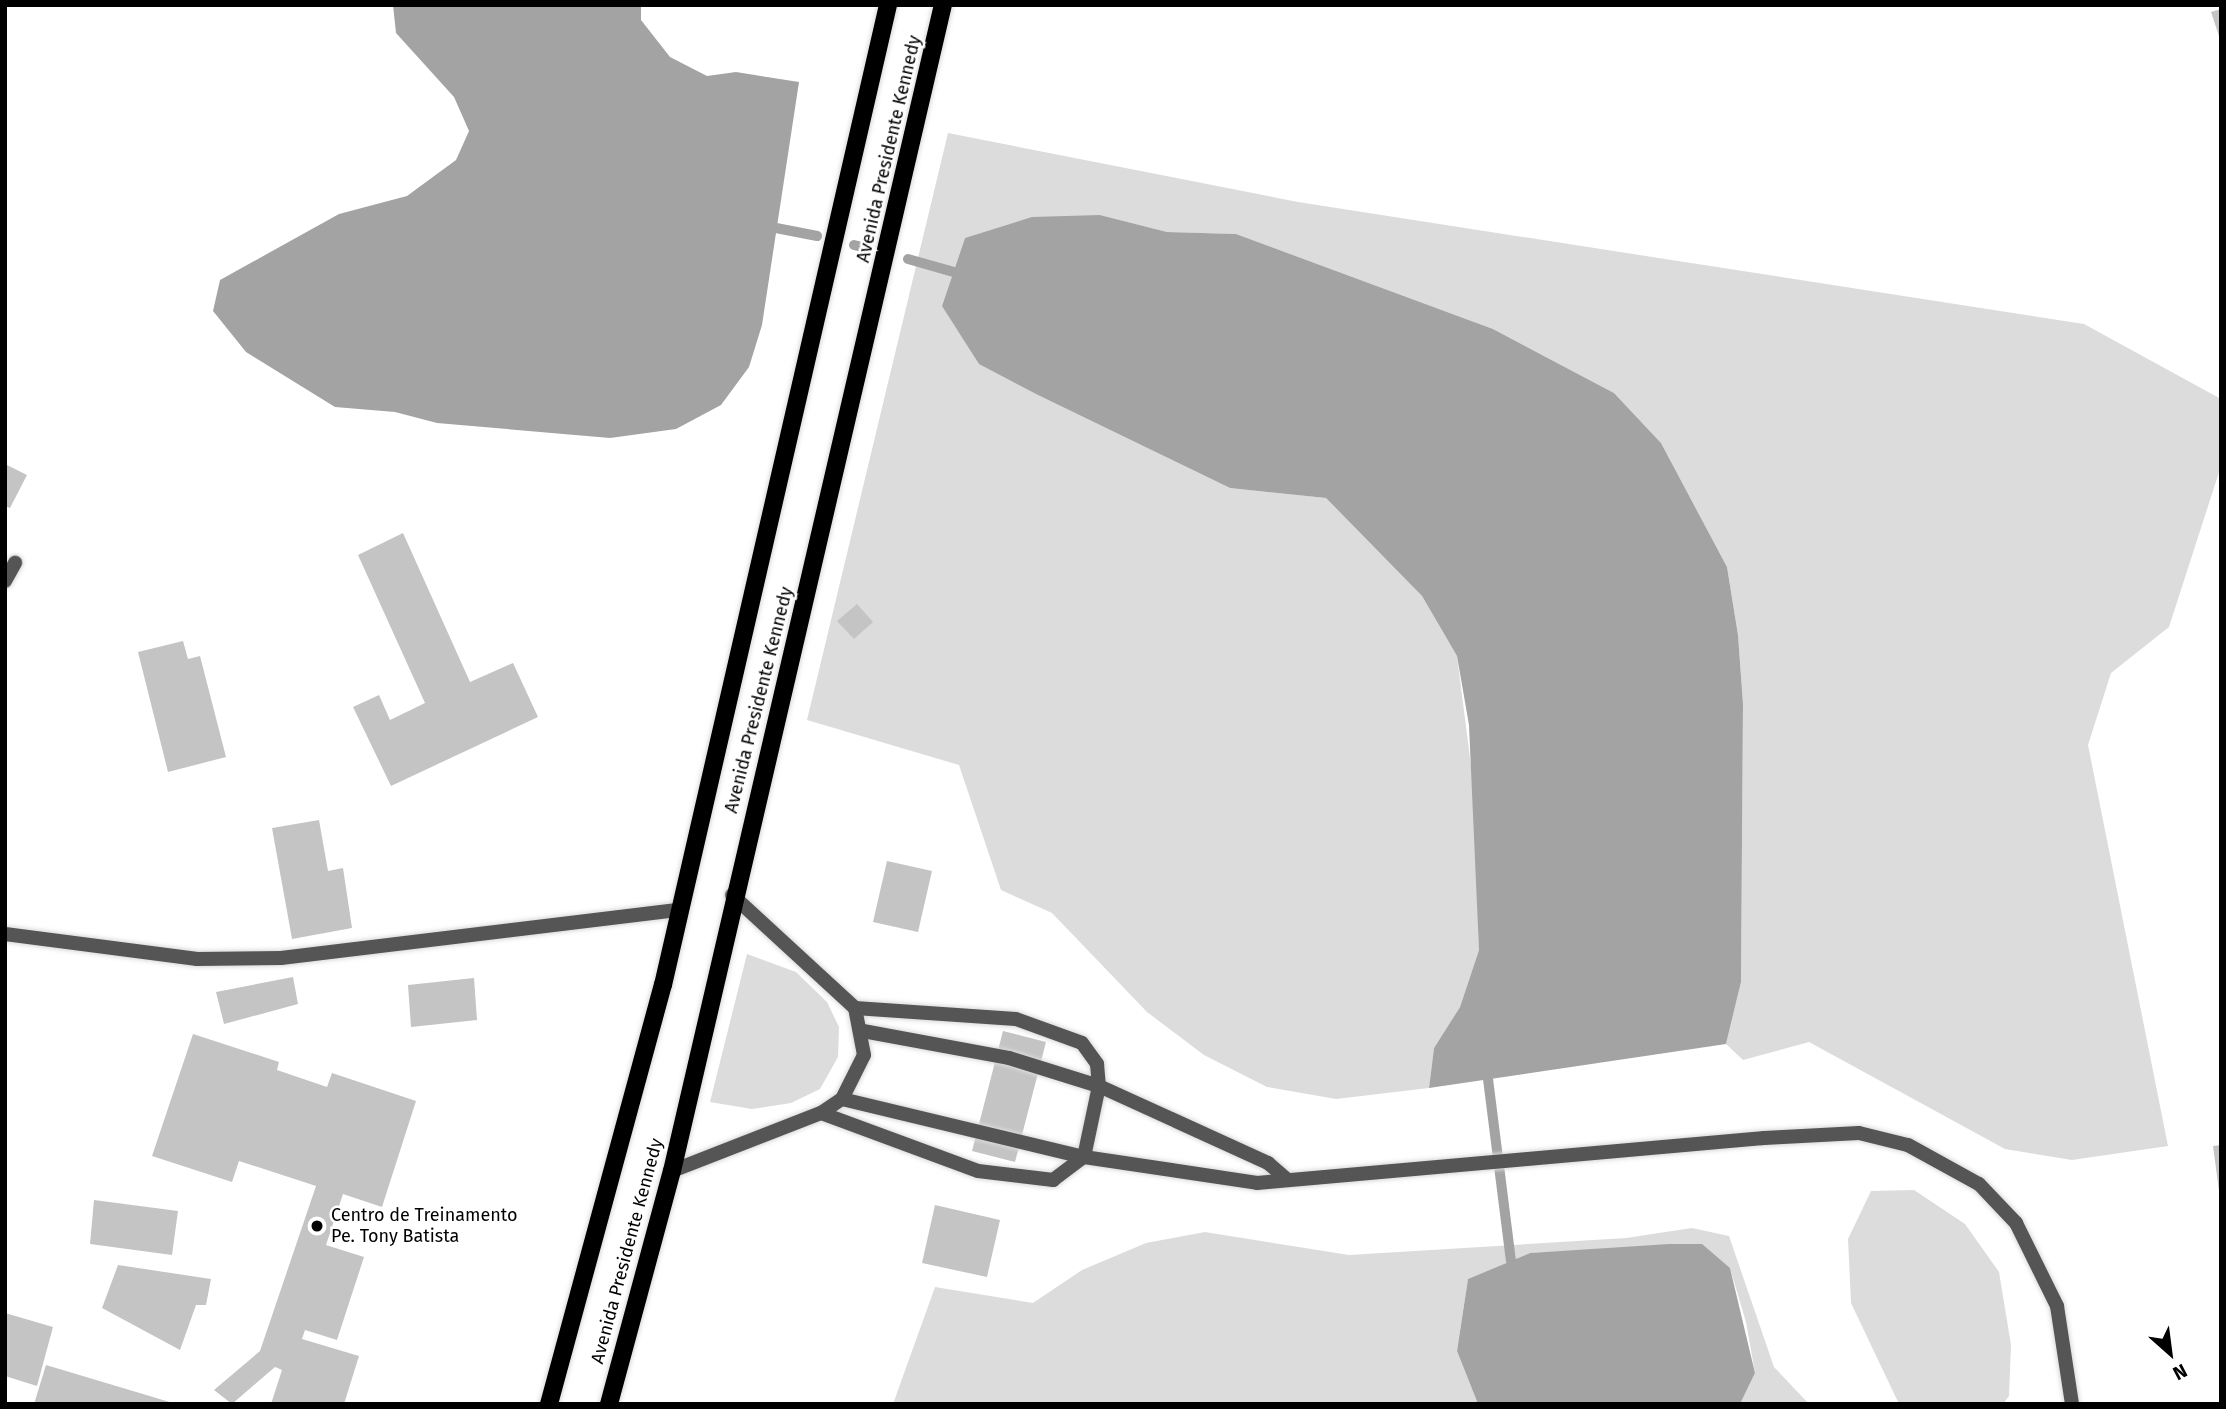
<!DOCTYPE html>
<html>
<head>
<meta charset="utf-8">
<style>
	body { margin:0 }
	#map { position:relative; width:2226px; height:1409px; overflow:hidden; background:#fff; font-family:"Fira Sans",sans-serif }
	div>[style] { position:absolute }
	.green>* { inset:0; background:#dcdcdc }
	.water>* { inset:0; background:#a3a3a3 }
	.stream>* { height:10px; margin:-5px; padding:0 5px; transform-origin:5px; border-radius:5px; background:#a3a3a3 }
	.building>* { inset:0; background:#c4c4c4 }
	.roads { filter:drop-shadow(0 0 2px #dbdbdb) drop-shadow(0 0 2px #dbdbdb) }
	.service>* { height:14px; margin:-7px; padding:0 7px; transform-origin:7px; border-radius:7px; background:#555 }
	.minor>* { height:14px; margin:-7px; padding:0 7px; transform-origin:7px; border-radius:7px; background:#555 }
	.primary>* { height:18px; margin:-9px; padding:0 9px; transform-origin:9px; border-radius:9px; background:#000 }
	.dots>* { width:19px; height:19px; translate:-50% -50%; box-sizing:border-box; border:4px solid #fff; border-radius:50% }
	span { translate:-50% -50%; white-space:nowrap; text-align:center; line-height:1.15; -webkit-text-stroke:5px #fff; paint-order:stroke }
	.street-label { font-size:18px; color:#000 }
	.poi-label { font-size:18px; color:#000 }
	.left { translate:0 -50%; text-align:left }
	.frame { position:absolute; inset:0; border:7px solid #000; pointer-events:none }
	.north { position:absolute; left:2135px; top:1318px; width:70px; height:70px; -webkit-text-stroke:5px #fff; paint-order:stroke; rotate:152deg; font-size:19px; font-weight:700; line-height:28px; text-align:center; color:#000 }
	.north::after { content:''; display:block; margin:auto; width:24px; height:32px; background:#000; clip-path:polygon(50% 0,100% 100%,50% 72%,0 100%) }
</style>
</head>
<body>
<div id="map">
	<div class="green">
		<i style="clip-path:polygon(948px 133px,1298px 202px,2084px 324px,2221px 399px,2221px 466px,2169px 627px,2111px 673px,2088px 745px,2168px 1146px,2072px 1160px,2005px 1149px,1809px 1042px,1743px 1060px,1726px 1044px,1741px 982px,1743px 704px,1738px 635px,1727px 567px,1661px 443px,1614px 393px,1493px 329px,1236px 234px,1167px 232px,1100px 215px,965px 238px,942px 306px,1040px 396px,1230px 488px,1326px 498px,1422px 596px,1457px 656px,1475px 797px,1479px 950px,1460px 1007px,1434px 1048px,1429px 1088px,1336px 1099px,1267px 1087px,1204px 1055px,1147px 1012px,1052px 913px,1001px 890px,959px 765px,807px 720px)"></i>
		<i style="clip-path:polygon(747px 954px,796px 972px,827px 1002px,839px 1027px,838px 1057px,820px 1089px,791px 1103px,752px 1109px,710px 1102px)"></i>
		<i style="clip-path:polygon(1914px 1190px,1965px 1224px,1999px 1272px,2011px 1345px,2009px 1396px,2003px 1404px,1899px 1404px,1851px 1303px,1848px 1239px,1871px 1191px)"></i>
		<i style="clip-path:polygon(1692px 1228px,1729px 1236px,1774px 1367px,1809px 1404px,1740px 1404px,1755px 1373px,1746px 1322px,1730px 1268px,1701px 1244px,1530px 1253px,1468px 1279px,1457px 1351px,1478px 1404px,893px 1404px,935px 1287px,1033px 1303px,1082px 1270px,1146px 1243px,1205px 1232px,1349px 1255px,1626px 1238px)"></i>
	</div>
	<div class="water">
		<i style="clip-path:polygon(393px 5px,641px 5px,641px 20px,670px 57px,707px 76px,736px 72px,799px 82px,762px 325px,749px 367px,721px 405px,676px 429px,610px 438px,437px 423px,395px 412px,335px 407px,246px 352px,213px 311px,220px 280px,339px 214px,407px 196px,456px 160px,469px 131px,454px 97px,396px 33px)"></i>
		<i style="clip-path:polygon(1100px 215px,1167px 232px,1236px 234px,1493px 329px,1614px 393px,1661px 443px,1727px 567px,1738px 635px,1743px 704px,1741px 982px,1726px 1044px,1429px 1088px,1434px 1048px,1460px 1007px,1479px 950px,1469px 725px,1457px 656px,1422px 596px,1326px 498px,1230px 488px,1040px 396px,979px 364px,942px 306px,965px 238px,1032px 217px)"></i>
		<i style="clip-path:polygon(1669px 1244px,1702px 1244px,1730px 1268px,1755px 1373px,1740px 1404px,1478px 1404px,1457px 1351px,1468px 1279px,1530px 1253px)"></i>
	</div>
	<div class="stream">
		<i style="left:776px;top:228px;width:42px;rotate:11deg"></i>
		<i style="left:854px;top:245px;width:12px;rotate:14deg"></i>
		<i style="left:908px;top:259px;width:48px;rotate:15.8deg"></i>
		<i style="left:1488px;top:1079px;width:183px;rotate:82.8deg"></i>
	</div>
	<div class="building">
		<i style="clip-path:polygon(2221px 9px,2221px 39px,2220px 39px,2211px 12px)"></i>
		<i style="clip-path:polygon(5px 464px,27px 475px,10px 508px,5px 506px)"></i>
		<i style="clip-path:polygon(403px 533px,470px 682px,513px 663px,538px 717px,391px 786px,353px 707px,379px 695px,390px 720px,425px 703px,358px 555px)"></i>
		<i style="clip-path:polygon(857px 604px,873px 622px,854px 639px,837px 621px)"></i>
		<i style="clip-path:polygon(183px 641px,188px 659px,200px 656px,226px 757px,168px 772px,138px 652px)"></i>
		<i style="clip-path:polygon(319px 820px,328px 871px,343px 868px,352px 928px,292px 939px,272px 828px)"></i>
		<i style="clip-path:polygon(887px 861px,932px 871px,918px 932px,873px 922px)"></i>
		<i style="clip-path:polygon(293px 977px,298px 1004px,224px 1024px,216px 992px)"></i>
		<i style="clip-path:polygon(474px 978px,477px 1020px,411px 1027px,408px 985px)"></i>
		<i style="clip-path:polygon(1003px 1031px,1046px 1042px,1015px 1162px,972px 1151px)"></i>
		<i style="clip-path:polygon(193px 1034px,279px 1062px,277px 1070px,327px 1087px,332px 1073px,416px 1101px,382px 1207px,343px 1194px,326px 1245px,364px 1257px,337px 1340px,305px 1330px,302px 1339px,359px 1356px,344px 1404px,271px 1404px,282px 1370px,275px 1367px,232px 1404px,214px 1390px,260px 1351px,316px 1186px,239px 1161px,232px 1182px,152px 1156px)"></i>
		<i style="clip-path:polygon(2221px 1145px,2221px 1191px,2219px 1191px,2213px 1146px)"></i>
		<i style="clip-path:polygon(94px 1200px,178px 1211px,172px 1255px,90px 1244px)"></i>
		<i style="clip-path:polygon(935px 1205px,1000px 1220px,987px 1277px,922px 1263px)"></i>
		<i style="clip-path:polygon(118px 1265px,211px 1279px,206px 1305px,196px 1305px,180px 1350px,102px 1308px)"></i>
		<i style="clip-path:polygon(5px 1313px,53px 1327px,37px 1386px,5px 1376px)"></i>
		<i style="clip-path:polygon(46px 1365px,173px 1403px,173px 1404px,34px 1404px)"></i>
	</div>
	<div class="roads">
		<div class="service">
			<i style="left:855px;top:1008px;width:161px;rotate:3.9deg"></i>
			<i style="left:1016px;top:1019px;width:70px;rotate:20deg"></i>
			<i style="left:1082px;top:1043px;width:26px;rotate:54deg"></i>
			<i style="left:1097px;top:1064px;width:22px;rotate:85deg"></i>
			<i style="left:821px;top:1113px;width:167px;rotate:20.3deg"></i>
			<i style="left:978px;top:1171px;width:76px;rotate:6.8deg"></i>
			<i style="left:1053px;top:1180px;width:39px;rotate:-37deg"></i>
		</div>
		<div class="minor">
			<i style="left:5px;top:581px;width:21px;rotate:-61deg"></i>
			<i style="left:5px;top:934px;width:194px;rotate:7.4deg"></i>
			<i style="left:197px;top:959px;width:84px;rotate:-0.7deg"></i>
			<i style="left:281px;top:958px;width:399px;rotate:-6.9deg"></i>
			<i style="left:863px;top:1031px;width:148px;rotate:10.5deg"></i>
			<i style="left:1009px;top:1058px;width:94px;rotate:17.3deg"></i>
			<i style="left:1099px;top:1086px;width:186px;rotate:24.5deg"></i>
			<i style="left:1268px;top:1163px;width:23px;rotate:41deg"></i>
			<i style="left:842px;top:1099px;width:249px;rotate:13.5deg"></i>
			<i style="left:1084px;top:1157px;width:175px;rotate:8.5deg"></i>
			<i style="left:1257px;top:1183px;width:509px;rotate:-5.07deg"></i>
			<i style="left:1764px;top:1138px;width:95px;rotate:-3deg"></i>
			<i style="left:1859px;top:1133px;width:50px;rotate:13.8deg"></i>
			<i style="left:1908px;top:1145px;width:81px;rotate:28.8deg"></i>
			<i style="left:1979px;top:1184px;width:54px;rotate:46.5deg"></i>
			<i style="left:2016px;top:1223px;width:93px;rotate:63.7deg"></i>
			<i style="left:2057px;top:1306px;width:99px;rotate:81.3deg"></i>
			<i style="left:1084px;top:1157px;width:73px;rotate:-78.1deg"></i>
			<i style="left:672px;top:1171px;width:160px;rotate:-21.3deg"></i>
			<i style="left:821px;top:1113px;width:25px;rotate:-34deg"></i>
			<i style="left:842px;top:1099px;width:49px;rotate:-63.4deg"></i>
			<i style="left:864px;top:1055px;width:48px;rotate:-100.8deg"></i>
			<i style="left:855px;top:1008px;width:167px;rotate:-137.4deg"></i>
		</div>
		<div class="primary">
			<i style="left:549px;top:1404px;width:434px;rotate:-74.8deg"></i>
			<i style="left:663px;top:985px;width:1005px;rotate:-77.07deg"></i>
			<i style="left:609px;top:1404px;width:241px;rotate:-74.9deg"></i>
			<i style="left:672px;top:1171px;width:1197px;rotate:-76.92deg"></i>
		</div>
	</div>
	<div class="dots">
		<i style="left:317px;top:1226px;background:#000"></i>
	</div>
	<div class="street-label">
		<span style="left:889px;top:149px;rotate:-77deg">Avenida Presidente Kennedy</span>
		<span style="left:759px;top:700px;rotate:-76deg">Avenida Presidente Kennedy</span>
		<span style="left:627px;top:1251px;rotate:-75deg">Avenida Presidente Kennedy</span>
	</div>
	<div class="poi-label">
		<span class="left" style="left:331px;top:1226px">Centro de Treinamento<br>Pe. Tony Batista</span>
	</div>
	<div class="frame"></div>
	<div class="north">N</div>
</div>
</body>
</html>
